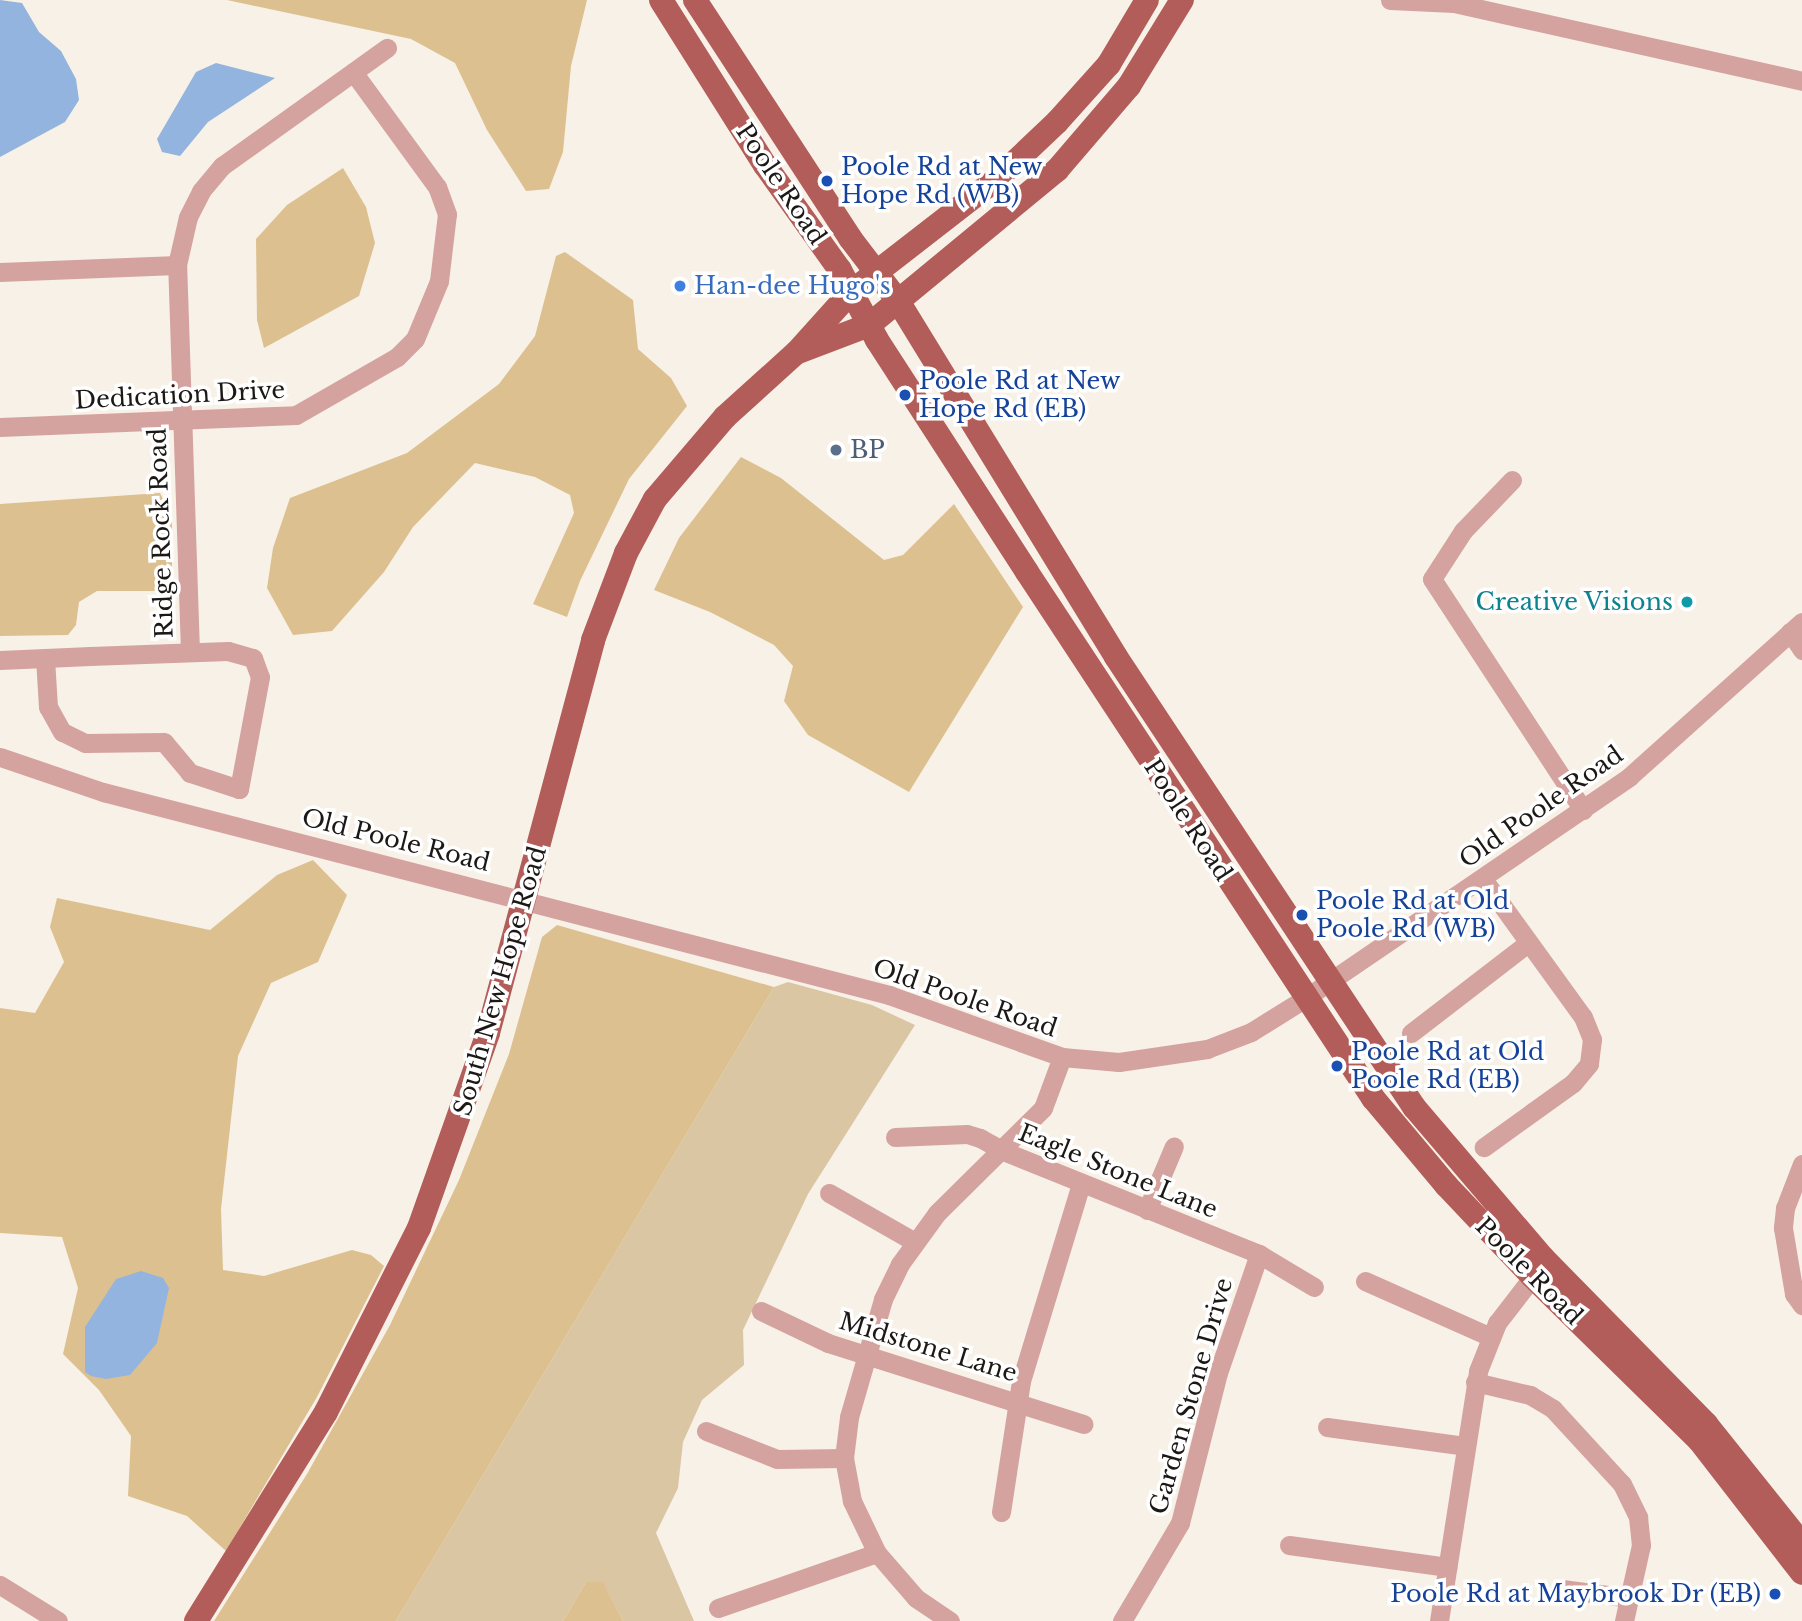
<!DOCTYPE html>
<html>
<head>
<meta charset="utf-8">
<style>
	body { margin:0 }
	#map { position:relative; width:1802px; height:1621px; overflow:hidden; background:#f8f1e7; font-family:"Libre Baskerville",serif }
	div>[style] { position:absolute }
	.green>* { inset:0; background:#dbc6a4 }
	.forest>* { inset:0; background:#ddc090 }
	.water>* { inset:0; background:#92b4de }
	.minor>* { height:19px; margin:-9.5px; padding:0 9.5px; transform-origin:9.5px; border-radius:9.5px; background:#d4a39f }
	.major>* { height:24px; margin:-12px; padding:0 12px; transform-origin:12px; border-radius:12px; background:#b25d59 }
	.dots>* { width:19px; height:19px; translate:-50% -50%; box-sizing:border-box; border:4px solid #fff; border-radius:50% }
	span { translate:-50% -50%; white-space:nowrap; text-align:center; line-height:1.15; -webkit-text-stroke:7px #fff; paint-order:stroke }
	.transit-label { font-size:24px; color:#164399 }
	.left { translate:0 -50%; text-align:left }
	.right { translate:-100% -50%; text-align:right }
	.street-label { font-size:24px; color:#1b1815 }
	.shop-label { font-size:24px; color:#366cbe }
	.service-label { font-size:24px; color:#4e5e75 }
	.culture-label { font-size:24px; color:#0d838f }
</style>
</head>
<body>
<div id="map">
	<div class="green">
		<i style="clip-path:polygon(788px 982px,872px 1005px,915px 1025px,808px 1194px,743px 1330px,744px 1365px,702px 1400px,683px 1442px,678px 1488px,656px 1533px,694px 1621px,623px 1621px,603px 1583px,586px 1582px,563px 1621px,396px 1621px,774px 987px)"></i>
	</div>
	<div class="forest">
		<i style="clip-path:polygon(227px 0,587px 0,571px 66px,563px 152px,549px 189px,526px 191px,487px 130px,455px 63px,411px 39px)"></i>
		<i style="clip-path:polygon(343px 168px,366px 207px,375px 243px,359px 296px,264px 348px,257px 320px,256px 239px,287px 205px)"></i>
		<i style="clip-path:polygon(565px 252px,633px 300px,638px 349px,671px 378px,687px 406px,629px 479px,580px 581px,567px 617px,533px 604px,574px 513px,570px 495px,535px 477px,475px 463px,413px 527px,384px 572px,332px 631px,293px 635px,267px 588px,273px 548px,290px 498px,407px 453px,499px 384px,535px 336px,556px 256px)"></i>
		<i style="clip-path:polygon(741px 457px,781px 478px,884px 560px,903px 555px,954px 504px,1023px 607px,909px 792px,808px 735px,784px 701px,793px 666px,774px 645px,710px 612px,654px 590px,679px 538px)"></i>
		<i style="clip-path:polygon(160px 493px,172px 518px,172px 591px,97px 591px,79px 602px,76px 625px,68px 635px,0 636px,0 504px)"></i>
		<i style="clip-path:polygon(313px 860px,347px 895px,318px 962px,271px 983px,238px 1056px,221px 1209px,223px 1270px,264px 1276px,352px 1250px,371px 1255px,384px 1266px,317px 1397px,226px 1551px,187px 1516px,128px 1496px,131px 1436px,99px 1390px,63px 1354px,78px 1288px,62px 1237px,0 1233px,0 1008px,35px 1013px,64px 962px,50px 927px,57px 898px,210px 930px,277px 875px)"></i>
		<i style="clip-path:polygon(557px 925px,774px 987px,396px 1621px,214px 1621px,307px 1474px,390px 1325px,459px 1180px,509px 1054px,542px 937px)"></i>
		<i style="clip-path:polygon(586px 1582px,603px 1582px,623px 1621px,563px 1621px)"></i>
	</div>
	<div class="water">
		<i style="clip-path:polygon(0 0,22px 3px,39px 32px,61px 51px,76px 79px,79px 100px,65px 122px,0 157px)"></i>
		<i style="clip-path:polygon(216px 63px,275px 78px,208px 122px,180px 156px,162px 152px,157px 139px,196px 72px)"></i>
		<i style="clip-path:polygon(141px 1271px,163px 1278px,169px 1288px,157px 1343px,130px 1375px,106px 1379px,91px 1376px,85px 1372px,85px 1327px,116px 1279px)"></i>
	</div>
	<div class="minor">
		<i style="left:1390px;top:0;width:64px;rotate:2.7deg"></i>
		<i style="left:1454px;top:3px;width:357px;rotate:12.6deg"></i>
		<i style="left:0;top:272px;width:177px;rotate:-2.3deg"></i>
		<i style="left:0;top:427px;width:296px;rotate:-2.3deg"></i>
		<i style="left:296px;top:415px;width:116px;rotate:-29.9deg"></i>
		<i style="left:397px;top:357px;width:25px;rotate:-45deg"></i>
		<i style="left:415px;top:339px;width:63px;rotate:-67.5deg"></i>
		<i style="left:439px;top:281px;width:67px;rotate:-83.2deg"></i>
		<i style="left:447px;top:214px;width:29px;rotate:-110deg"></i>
		<i style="left:437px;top:187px;width:142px;rotate:-126.1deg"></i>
		<i style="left:1512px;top:480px;width:71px;rotate:133.9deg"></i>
		<i style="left:1463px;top:531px;width:57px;rotate:122.9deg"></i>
		<i style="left:1432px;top:579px;width:276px;rotate:56.8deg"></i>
		<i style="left:1790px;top:632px;width:22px;rotate:56deg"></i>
		<i style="left:190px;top:652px;width:387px;rotate:-91.9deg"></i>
		<i style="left:177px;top:265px;width:49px;rotate:-77.1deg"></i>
		<i style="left:188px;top:217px;width:29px;rotate:-63deg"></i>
		<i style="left:201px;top:191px;width:33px;rotate:-50deg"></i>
		<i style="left:222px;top:166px;width:203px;rotate:-35.6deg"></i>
		<i style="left:0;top:660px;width:90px;rotate:-2.5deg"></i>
		<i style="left:90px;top:656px;width:138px;rotate:-2.1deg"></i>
		<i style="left:228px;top:651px;width:26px;rotate:16deg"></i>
		<i style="left:253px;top:658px;width:20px;rotate:70deg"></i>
		<i style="left:260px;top:677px;width:114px;rotate:100.6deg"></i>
		<i style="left:239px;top:789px;width:52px;rotate:-161.9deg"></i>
		<i style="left:190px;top:773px;width:40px;rotate:-130deg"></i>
		<i style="left:164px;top:742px;width:79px;rotate:179.3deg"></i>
		<i style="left:85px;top:743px;width:25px;rotate:-154deg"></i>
		<i style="left:62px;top:732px;width:29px;rotate:-119deg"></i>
		<i style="left:48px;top:707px;width:49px;rotate:-93.5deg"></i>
		<i style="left:0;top:757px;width:109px;rotate:18.8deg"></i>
		<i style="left:103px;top:792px;width:812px;rotate:14.48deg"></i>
		<i style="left:889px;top:995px;width:184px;rotate:19.7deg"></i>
		<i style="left:1062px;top:1057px;width:57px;rotate:5deg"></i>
		<i style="left:1119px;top:1062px;width:89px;rotate:-8.4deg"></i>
		<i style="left:1207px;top:1049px;width:47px;rotate:-21.1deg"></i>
		<i style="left:1251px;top:1032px;width:62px;rotate:-31.9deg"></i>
		<i style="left:1304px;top:999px;width:394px;rotate:-34.3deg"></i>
		<i style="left:1629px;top:777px;width:232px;rotate:-41.9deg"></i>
		<i style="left:1483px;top:879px;width:170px;rotate:54.1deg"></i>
		<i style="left:1583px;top:1017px;width:24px;rotate:68deg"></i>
		<i style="left:1592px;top:1039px;width:25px;rotate:97deg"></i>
		<i style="left:1589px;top:1064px;width:25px;rotate:130deg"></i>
		<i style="left:1573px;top:1083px;width:110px;rotate:144.3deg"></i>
		<i style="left:1411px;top:1033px;width:148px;rotate:-37.6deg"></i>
		<i style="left:895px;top:1137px;width:72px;rotate:-2.4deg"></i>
		<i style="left:967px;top:1134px;width:14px;rotate:17deg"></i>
		<i style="left:980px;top:1138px;width:26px;rotate:29deg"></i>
		<i style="left:1003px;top:1151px;width:276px;rotate:21.9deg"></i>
		<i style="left:1259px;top:1254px;width:64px;rotate:31deg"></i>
		<i style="left:1802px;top:1164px;width:47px;rotate:111.1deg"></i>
		<i style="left:1785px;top:1208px;width:20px;rotate:96deg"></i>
		<i style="left:1783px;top:1228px;width:67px;rotate:80.5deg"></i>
		<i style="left:1794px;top:1294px;width:14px;rotate:54deg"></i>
		<i style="left:829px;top:1193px;width:99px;rotate:29.7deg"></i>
		<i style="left:1147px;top:1210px;width:69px;rotate:-67.1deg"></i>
		<i style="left:1365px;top:1281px;width:138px;rotate:24deg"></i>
		<i style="left:761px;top:1311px;width:74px;rotate:25.5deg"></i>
		<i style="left:828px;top:1343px;width:268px;rotate:17.6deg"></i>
		<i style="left:1475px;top:1382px;width:57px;rotate:13.3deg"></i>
		<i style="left:1530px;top:1395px;width:27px;rotate:31deg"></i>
		<i style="left:1553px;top:1409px;width:102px;rotate:47.4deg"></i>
		<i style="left:1622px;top:1484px;width:37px;rotate:64deg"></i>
		<i style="left:1638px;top:1517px;width:28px;rotate:84deg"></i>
		<i style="left:1641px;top:1545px;width:78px;rotate:102.6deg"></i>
		<i style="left:1327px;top:1427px;width:139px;rotate:7.8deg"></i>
		<i style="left:706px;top:1431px;width:76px;rotate:21.5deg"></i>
		<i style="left:777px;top:1459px;width:67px;rotate:-0.9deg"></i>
		<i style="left:1001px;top:1512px;width:133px;rotate:-81.3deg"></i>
		<i style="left:1021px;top:1381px;width:206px;rotate:-73.1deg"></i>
		<i style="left:1289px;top:1545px;width:160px;rotate:7.9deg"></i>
		<i style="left:0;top:1585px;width:68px;rotate:31.8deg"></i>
		<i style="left:1562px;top:1589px;width:69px;rotate:7.5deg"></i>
		<i style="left:718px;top:1608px;width:168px;rotate:-19.1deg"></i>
		<i style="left:950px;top:1621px;width:41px;rotate:-145.9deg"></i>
		<i style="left:916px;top:1598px;width:60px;rotate:-130.9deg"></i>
		<i style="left:877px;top:1553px;width:58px;rotate:-115.7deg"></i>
		<i style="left:852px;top:1501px;width:44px;rotate:-100.5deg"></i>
		<i style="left:844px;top:1458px;width:41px;rotate:-83deg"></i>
		<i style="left:849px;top:1417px;width:123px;rotate:-73.9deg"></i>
		<i style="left:883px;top:1299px;width:39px;rotate:-64deg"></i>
		<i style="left:900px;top:1264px;width:63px;rotate:-54deg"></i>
		<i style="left:937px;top:1213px;width:149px;rotate:-44.7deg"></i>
		<i style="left:1043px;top:1108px;width:54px;rotate:-69.6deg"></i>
		<i style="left:1122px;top:1621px;width:114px;rotate:-59.4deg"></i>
		<i style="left:1180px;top:1523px;width:155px;rotate:-75.8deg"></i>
		<i style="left:1218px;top:1373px;width:126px;rotate:-71deg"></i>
		<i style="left:1439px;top:1621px;width:253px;rotate:-81.1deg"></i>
		<i style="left:1478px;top:1371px;width:52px;rotate:-68.4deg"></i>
		<i style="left:1497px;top:1323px;width:72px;rotate:-52.3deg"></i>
	</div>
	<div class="major">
		<i style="left:661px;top:0;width:195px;rotate:57.8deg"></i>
		<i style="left:765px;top:165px;width:129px;rotate:54.5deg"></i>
		<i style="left:840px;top:270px;width:79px;rotate:62.1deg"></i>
		<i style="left:877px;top:340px;width:276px;rotate:57.1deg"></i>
		<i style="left:1027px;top:572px;width:630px;rotate:56.66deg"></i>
		<i style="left:1373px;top:1098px;width:114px;rotate:50deg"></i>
		<i style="left:1446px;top:1185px;width:125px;rotate:46.6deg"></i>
		<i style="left:1532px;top:1276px;width:234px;rotate:44.5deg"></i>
		<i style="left:1699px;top:1440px;width:168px;rotate:52.2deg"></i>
		<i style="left:695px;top:0;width:284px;rotate:56.9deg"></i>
		<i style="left:850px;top:238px;width:79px;rotate:52.7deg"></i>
		<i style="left:898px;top:301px;width:417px;rotate:58.5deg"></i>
		<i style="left:1116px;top:657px;width:540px;rotate:56.49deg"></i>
		<i style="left:1414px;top:1107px;width:199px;rotate:49.5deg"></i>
		<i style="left:1543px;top:1258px;width:233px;rotate:45.5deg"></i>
		<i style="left:1706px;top:1424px;width:154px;rotate:51.3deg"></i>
		<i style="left:798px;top:352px;width:76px;rotate:-20.8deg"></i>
		<i style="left:869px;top:325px;width:244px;rotate:-39.5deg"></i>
		<i style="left:1057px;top:170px;width:111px;rotate:-49.4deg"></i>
		<i style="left:1129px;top:86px;width:101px;rotate:-58.4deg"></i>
		<i style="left:196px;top:1621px;width:246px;rotate:-58.1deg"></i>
		<i style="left:326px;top:1412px;width:206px;rotate:-63.2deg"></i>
		<i style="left:419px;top:1228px;width:207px;rotate:-70.5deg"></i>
		<i style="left:488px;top:1033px;width:407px;rotate:-75deg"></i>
		<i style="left:593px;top:640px;width:93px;rotate:-69.2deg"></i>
		<i style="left:626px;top:553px;width:61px;rotate:-61.8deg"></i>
		<i style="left:655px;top:499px;width:108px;rotate:-49.5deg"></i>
		<i style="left:725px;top:417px;width:97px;rotate:-42.1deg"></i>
		<i style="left:797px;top:352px;width:81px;rotate:-48deg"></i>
		<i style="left:851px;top:292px;width:187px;rotate:-37.8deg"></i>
		<i style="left:999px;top:177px;width:80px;rotate:-43.5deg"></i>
		<i style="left:1057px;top:122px;width:78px;rotate:-48.1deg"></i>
		<i style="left:1109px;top:64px;width:74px;rotate:-59.3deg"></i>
	</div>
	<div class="dots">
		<i style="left:827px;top:181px;background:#1a4fb4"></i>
		<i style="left:680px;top:286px;background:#3f7fe0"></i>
		<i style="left:905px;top:395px;background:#1a4fb4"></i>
		<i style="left:836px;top:450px;background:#5c6f8a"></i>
		<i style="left:1687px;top:602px;background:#0f9aa8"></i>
		<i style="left:1302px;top:915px;background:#1a4fb4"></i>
		<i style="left:1337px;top:1066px;background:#1a4fb4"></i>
		<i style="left:1775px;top:1594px;background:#1a4fb4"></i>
	</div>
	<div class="transit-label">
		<span class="left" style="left:841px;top:181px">Poole Rd at New<br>Hope Rd (WB)</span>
		<span class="left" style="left:919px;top:395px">Poole Rd at New<br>Hope Rd (EB)</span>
		<span class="left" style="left:1316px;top:915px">Poole Rd at Old<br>Poole Rd (WB)</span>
		<span class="left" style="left:1351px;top:1066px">Poole Rd at Old<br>Poole Rd (EB)</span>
		<span class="right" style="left:1761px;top:1594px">Poole Rd at Maybrook Dr (EB)</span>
	</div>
	<div class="street-label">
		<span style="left:781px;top:184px;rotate:56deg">Poole Road</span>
		<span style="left:180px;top:395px;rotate:-3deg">Dedication Drive</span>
		<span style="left:161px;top:533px;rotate:-92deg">Ridge Rock Road</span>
		<span style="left:1541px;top:807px;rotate:-35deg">Old Poole Road</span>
		<span style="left:1188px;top:820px;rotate:57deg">Poole Road</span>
		<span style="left:396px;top:840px;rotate:14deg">Old Poole Road</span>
		<span style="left:500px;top:981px;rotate:-74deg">South New Hope Road</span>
		<span style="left:965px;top:998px;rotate:19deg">Old Poole Road</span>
		<span style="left:1118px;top:1171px;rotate:22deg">Eagle Stone Lane</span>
		<span style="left:1529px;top:1271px;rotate:45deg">Poole Road</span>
		<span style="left:928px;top:1347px;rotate:17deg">Midstone Lane</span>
		<span style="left:1191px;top:1396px;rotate:-74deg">Garden Stone Drive</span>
	</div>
	<div class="shop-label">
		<span class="left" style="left:694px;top:286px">Han-dee Hugo's</span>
	</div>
	<div class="service-label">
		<span class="left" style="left:850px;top:450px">BP</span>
	</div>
	<div class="culture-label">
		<span class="right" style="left:1673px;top:602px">Creative Visions</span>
	</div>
</div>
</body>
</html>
